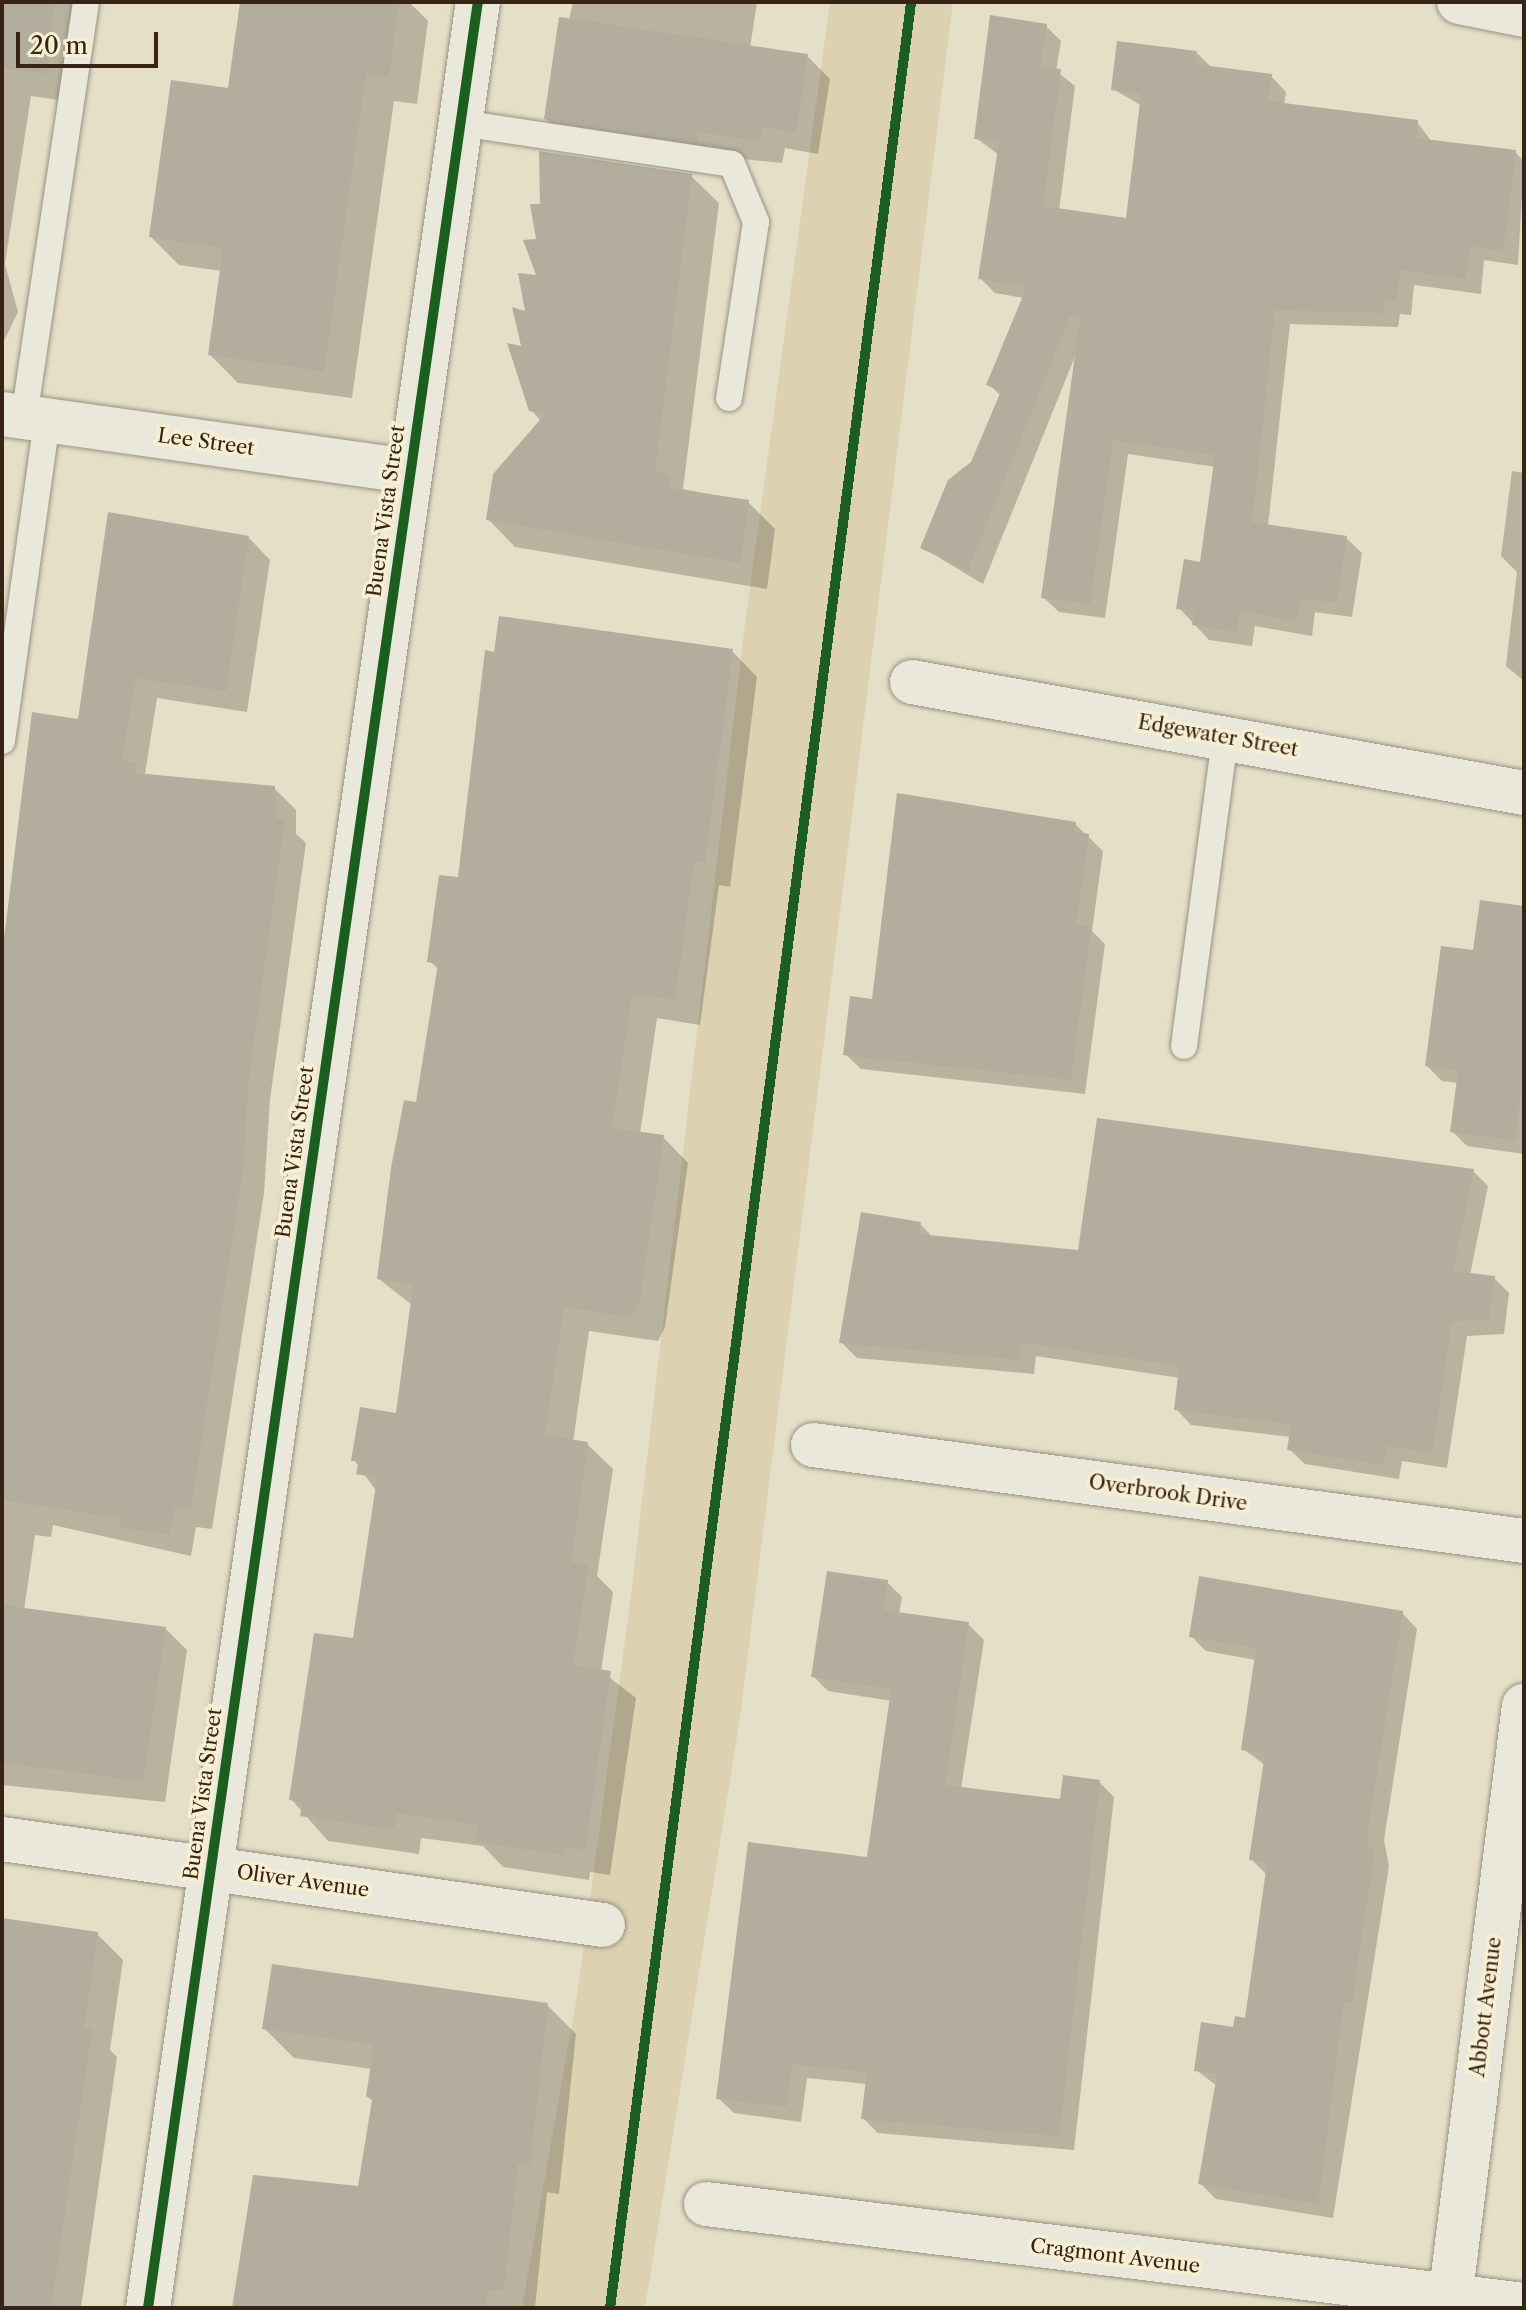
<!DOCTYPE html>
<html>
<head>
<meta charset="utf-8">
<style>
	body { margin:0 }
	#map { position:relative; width:1526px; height:2310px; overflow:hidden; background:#e6dfc7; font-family:"Libre Caslon Text",serif }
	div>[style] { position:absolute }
	.green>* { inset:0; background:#dcd1b0 }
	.shadow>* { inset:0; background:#0003 }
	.building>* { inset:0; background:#b3ad9d }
	.roads { filter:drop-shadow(0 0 2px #989283) drop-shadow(0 0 2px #989283) }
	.lane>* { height:26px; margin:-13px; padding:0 13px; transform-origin:13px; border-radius:13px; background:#eae7db }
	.street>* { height:44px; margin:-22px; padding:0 22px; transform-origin:22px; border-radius:22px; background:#eae7db }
	.secondary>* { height:44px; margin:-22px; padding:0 22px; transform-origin:22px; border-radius:22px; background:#eae7db }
	.cycleway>* { height:10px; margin:-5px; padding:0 5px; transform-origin:5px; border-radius:5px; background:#1b5e20 }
	span { translate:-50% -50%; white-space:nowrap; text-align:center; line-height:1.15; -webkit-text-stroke:7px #f7efd2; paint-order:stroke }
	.street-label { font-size:20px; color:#372416 }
	.frame { position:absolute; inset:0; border:4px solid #372416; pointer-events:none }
	.scale { position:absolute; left:16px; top:32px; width:142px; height:36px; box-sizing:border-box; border:4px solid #372416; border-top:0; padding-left:10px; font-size:24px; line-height:28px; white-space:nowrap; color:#372416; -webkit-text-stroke:6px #f7efd2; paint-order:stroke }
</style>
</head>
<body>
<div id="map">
	<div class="green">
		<i style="clip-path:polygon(830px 2px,953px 2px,740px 1718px,645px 2308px,522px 2308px,577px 1996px,630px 1603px,745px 624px)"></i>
	</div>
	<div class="shadow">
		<i style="clip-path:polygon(2px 2px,96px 2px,74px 102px,31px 96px,5px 264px,18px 312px,2px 345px)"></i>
		<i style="clip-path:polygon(242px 2px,409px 2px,428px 21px,417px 104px,394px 101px,352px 398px,238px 383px,210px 355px,222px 271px,179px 265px,151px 237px,230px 90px)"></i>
		<i style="clip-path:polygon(573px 2px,757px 2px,750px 48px,807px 56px,830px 79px,818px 154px,785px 148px,782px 163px,568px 141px,546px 119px)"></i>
		<i style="clip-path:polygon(1046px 26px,1061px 41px,1056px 71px,1075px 86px,1059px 211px,1127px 220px,1142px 106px,1113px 89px,1196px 52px,1212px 68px,1271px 76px,1286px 92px,1284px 105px,1417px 122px,1432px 142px,1515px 152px,1524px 161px,1518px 265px,1484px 260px,1481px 294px,1414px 285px,1411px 315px,1400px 314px,1398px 327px,1290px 324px,1268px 526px,1346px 538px,1362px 553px,1352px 617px,1315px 612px,1312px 636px,1255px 626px,1252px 646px,1209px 640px,1179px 608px,1202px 564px,1216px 467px,1128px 454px,1105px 618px,1059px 612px,1043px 597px,1076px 354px,983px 584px,923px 548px,973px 464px,1001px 396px,989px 384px,1024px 298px,995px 293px,980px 278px,999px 155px,976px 138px)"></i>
		<i style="clip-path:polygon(691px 176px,719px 203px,683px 489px,748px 502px,775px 529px,767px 589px,515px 547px,488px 519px,541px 421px,531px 410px,523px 348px,539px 277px,538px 240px)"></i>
		<i style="clip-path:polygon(1512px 471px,1524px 473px,1524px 681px,1506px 666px,1517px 572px,1501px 556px)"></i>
		<i style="clip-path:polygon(249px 538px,270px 560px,247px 712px,157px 698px,145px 774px,274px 788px,296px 810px,296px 834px,306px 843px,270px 1099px,264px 1193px,212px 1529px,196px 1527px,191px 1556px,53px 1525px,51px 1537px,35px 1535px,24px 1610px,165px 1628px,187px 1650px,165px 1802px,2px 1785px,2px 954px,34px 714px,80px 722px)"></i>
		<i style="clip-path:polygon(732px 651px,757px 677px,730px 887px,719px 885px,700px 1025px,657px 1018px,640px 1134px,663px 1137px,688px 1163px,665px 1327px,658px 1341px,589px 1331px,573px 1442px,587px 1444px,613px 1469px,597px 1576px,613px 1592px,601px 1671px,636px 1698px,610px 1875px,590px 1872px,589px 1880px,503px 1867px,483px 1846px,421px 1838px,419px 1854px,328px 1841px,291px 1799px,354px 1640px,377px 1492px,354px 1460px,397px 1415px,412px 1305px,379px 1279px,418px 1104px,439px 970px,430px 961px,460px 879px)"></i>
		<i style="clip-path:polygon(1075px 824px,1103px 851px,1092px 931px,1105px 944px,1085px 1094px,861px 1069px,845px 1054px,873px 1001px)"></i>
		<i style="clip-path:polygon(1524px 908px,1524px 1154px,1467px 1146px,1452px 1131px,1459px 1083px,1442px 1081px,1427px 1066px,1475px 952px)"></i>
		<i style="clip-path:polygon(1473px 1171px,1488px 1186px,1470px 1275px,1494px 1278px,1509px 1293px,1504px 1334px,1467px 1336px,1447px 1468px,1402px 1461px,1399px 1479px,1305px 1464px,1289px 1449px,1291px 1437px,1191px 1425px,1176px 1409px,1180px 1378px,1036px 1356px,1034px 1374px,857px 1358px,841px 1342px,920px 1224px,933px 1237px,1079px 1253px)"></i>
		<i style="clip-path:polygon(887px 1582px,902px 1597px,899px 1614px,968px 1624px,984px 1640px,961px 1789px,1062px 1802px,1099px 1782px,1114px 1797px,1074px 2150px,878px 2133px,863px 2118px,867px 2084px,807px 2078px,801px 2122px,734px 2113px,718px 2098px,868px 1859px,892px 1701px,828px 1691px,813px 1676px)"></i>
		<i style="clip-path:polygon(1402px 1613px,1417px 1629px,1384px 1840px,1389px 1866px,1333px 2218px,1216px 2199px,1200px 2183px,1217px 2086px,1196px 2070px,1246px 2020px,1267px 1875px,1251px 1859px,1265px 1765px,1243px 1749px,1256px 1660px,1206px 1651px,1191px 1636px)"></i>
		<i style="clip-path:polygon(2px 1920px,97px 1934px,123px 1960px,110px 2050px,117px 2057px,81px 2308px,2px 2308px)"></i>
		<i style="clip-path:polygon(547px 2005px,576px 2034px,559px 2194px,547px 2192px,535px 2308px,237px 2308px,360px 2188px,374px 2101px,372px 2069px,294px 2058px,264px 2028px)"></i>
	</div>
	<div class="building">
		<i style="clip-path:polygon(2px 2px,55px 2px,46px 74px,2px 68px)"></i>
		<i style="clip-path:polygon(240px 2px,399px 2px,389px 77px,366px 74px,324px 371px,208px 355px,223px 248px,149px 237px,171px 80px,228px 88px)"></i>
		<i style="clip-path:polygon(990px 15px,1047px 24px,1040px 67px,1061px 69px,1043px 206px,1126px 218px,1141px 94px,1111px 90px,1117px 41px,1197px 51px,1195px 64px,1272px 74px,1268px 101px,1418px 120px,1416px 138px,1516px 150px,1503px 251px,1470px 246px,1466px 279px,1400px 270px,1396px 301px,1385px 300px,1383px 313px,1275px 310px,1252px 522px,1347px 536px,1337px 603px,1300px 598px,1297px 621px,1240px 611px,1237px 632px,1192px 625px,1194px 611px,1176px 609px,1184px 559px,1200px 562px,1215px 455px,1113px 440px,1090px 604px,1041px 598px,1080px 319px,1070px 316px,968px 570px,920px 548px,948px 480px,971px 462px,1001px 391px,986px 385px,1027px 286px,978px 279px,999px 142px,974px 139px)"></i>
		<i style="clip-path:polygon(559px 17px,808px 54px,796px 132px,763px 127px,760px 141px,698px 132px,697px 142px,544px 119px)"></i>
		<i style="clip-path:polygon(539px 151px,692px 174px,655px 472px,671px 474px,669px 488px,749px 500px,740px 563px,486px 520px,493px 474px,545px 414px,529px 411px,507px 343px,521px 346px,512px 307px,525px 311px,518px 273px,536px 275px,523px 240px,536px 239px,530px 204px,540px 204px)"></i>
		<i style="clip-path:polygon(108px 512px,249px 536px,226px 691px,136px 678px,122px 760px,136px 763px,135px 773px,275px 786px,276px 818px,285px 819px,249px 1076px,243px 1170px,191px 1508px,175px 1506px,170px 1535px,120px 1527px,122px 1518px,2px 1500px,2px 955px,32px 712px,78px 719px)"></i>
		<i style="clip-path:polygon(499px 616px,733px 649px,705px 863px,694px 861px,675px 1000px,632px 994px,612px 1128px,664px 1135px,640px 1301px,632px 1317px,564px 1307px,545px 1435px,588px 1442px,571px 1562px,589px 1564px,573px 1665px,611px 1671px,585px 1850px,565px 1847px,564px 1855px,475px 1842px,478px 1825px,396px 1813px,394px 1829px,300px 1816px,302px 1802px,289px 1800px,314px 1633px,353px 1638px,377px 1478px,356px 1474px,359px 1461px,351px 1461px,360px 1407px,396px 1413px,413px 1285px,377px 1279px,391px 1168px,404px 1100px,416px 1102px,438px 964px,427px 962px,439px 875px,458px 877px,485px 650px,494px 652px)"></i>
		<i style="clip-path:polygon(897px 793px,1076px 822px,1075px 832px,1089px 834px,1076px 925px,1091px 927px,1071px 1080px,843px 1055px,850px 996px,872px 999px)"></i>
		<i style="clip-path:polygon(1480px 900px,1524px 906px,1524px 1068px,1515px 1140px,1450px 1132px,1458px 1071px,1425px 1066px,1441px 946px,1473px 950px)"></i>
		<i style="clip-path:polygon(1097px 1118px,1474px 1169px,1453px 1271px,1495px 1276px,1489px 1319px,1452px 1322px,1432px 1453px,1387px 1446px,1384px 1465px,1287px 1450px,1291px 1424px,1174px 1410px,1179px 1366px,1021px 1342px,1020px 1360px,839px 1343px,861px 1212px,921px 1222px,919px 1234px,1078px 1250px)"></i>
		<i style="clip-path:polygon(827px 1571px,888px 1580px,883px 1610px,969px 1622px,945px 1785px,1060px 1799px,1063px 1775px,1100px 1780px,1059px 2136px,861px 2119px,867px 2072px,792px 2064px,786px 2107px,716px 2099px,748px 1842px,867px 1857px,891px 1689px,811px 1677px)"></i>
		<i style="clip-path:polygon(1199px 1576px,1403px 1611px,1369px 1823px,1367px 1848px,1375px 1849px,1352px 2002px,1344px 2001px,1318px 2204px,1198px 2184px,1217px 2074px,1194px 2071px,1201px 2022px,1233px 2027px,1235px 2016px,1245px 2018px,1267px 1863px,1249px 1860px,1265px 1753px,1241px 1750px,1256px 1648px,1189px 1637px)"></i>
		<i style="clip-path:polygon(2px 1605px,166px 1627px,143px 1781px,2px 1763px)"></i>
		<i style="clip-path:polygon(2px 1918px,98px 1932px,84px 2028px,92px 2029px,51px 2308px,2px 2308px)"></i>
		<i style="clip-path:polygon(272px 1964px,548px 2003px,530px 2166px,518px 2164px,504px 2291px,488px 2289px,486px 2308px,232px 2308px,253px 2175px,358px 2186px,372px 2100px,366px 2096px,374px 2045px,262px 2029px)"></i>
	</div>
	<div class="roads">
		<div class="lane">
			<i style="left:461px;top:123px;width:274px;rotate:8.6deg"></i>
			<i style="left:732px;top:164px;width:63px;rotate:67.5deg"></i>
			<i style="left:756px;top:222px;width:178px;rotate:98.7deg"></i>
			<i style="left:24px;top:417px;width:420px;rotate:-81.5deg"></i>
			<i style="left:2px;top:741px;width:324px;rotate:-82deg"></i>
			<i style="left:1184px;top:1046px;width:312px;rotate:-82.4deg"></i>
		</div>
		<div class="street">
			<i style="left:1459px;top:2px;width:66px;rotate:11.3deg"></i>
			<i style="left:2px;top:414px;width:412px;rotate:8deg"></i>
			<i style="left:912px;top:682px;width:622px;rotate:10.28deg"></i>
			<i style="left:813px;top:1445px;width:717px;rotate:7.69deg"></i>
			<i style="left:2px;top:1839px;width:607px;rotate:8.14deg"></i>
			<i style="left:706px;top:2204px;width:824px;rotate:7.04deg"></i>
			<i style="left:148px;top:2308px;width:2329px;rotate:-81.86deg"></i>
		</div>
		<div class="secondary">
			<i style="left:1449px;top:2308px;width:607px;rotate:-82.9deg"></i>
		</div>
	</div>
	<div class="cycleway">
		<i style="left:148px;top:2308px;width:2329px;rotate:-81.86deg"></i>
		<i style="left:610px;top:2308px;width:2326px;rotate:-82.56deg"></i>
	</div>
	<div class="street-label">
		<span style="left:206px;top:442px;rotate:8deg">Lee Street</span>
		<span style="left:386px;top:511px;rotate:-82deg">Buena Vista Street</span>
		<span style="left:1218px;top:736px;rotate:10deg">Edgewater Street</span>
		<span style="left:295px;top:1152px;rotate:-82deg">Buena Vista Street</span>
		<span style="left:1168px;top:1493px;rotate:8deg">Overbrook Drive</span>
		<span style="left:203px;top:1794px;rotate:-82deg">Buena Vista Street</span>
		<span style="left:303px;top:1881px;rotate:8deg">Oliver Avenue</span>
		<span style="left:1486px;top:2007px;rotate:-83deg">Abbott Avenue</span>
		<span style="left:1115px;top:2256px;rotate:7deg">Cragmont Avenue</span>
	</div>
	<div class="frame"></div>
	<div class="scale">20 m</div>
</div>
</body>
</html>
